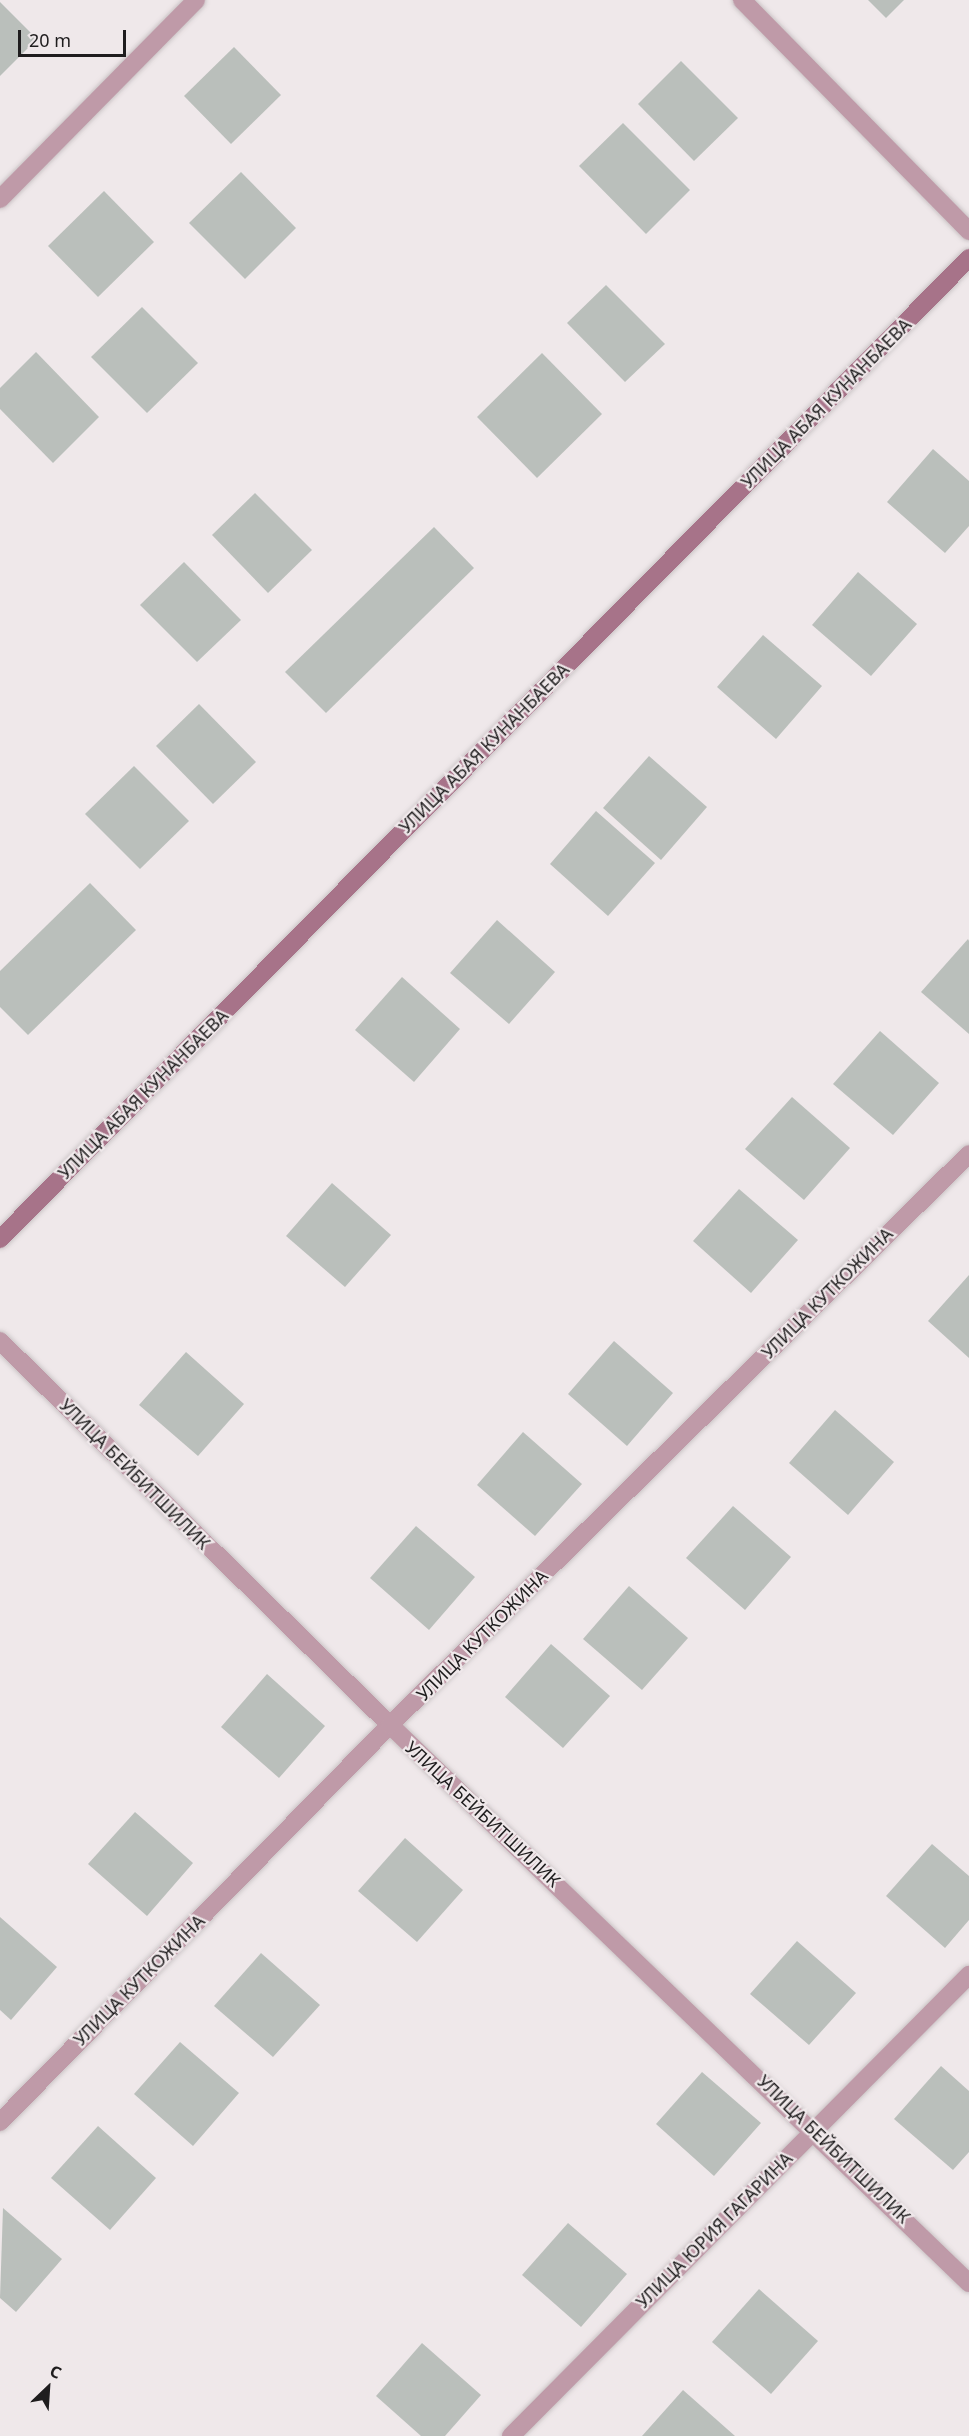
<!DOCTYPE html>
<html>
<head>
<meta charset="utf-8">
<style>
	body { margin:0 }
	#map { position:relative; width:969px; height:2436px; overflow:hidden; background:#efe8ea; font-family:"Noto Sans",sans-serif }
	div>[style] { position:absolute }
	.building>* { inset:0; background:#babfbb }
	.roads { filter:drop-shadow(0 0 2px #cac3c5) drop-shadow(0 0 2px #cac3c5) }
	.street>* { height:18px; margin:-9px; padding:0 9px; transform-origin:9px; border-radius:9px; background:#bf9aa8 }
	.secondary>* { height:18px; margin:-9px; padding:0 9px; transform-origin:9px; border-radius:9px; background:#a77389 }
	span { translate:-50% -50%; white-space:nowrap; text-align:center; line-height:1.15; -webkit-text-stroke:4.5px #efe8ea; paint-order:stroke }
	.street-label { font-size:18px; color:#1f1d1e }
	.north { position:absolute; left:18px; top:2358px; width:60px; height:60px; -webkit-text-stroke:4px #efe8ea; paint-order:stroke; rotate:25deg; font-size:16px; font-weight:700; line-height:24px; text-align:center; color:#1f1d1e }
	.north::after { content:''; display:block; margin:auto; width:21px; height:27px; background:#1f1d1e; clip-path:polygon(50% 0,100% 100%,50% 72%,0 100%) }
	.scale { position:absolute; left:18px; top:30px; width:108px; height:27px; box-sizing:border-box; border:3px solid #1f1d1e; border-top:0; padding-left:8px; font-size:18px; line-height:21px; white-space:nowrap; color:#1f1d1e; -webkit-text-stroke:4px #efe8ea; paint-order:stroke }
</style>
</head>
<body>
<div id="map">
	<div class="building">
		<i style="clip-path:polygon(868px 0,904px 0,886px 18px)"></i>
		<i style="clip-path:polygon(0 2px,37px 39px,0 76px)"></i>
		<i style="clip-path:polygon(234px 47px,281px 95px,231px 144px,184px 96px)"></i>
		<i style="clip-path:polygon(681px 61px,738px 118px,694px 161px,638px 104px)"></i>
		<i style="clip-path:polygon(623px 123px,690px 190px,646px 234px,579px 166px)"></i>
		<i style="clip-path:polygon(241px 172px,296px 228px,245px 279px,189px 223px)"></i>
		<i style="clip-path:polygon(104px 191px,154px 242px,98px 297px,48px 246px)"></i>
		<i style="clip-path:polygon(606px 285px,665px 344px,625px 382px,567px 323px)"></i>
		<i style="clip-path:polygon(142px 307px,198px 363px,147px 413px,91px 357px)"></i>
		<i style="clip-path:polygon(36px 352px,99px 417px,53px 463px,0 409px,0 388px)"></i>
		<i style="clip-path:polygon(542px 353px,602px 414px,537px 478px,477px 417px)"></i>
		<i style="clip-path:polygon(933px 449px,969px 481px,969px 526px,945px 553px,887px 502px)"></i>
		<i style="clip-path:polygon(255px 493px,312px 550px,268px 593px,212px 535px)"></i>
		<i style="clip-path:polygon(434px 527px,474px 568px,326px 713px,285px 672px)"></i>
		<i style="clip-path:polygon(184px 562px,241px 620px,197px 662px,140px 605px)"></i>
		<i style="clip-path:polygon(858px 572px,917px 624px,871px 676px,812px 625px)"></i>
		<i style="clip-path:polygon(763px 635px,822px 686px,776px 739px,717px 687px)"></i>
		<i style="clip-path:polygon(199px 704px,256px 762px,213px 804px,156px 746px)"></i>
		<i style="clip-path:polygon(649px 756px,707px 807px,661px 860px,603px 808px)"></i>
		<i style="clip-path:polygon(134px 766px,189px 821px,140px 869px,85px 814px)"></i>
		<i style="clip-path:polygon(596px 811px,655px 863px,608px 916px,550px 864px)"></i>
		<i style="clip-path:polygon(90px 883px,136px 930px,28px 1035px,0 1007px,0 971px)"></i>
		<i style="clip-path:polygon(497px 920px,555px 972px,509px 1024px,450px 973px)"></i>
		<i style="clip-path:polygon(968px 939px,969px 941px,969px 1034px,921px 992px)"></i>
		<i style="clip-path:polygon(402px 977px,460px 1029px,414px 1082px,355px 1030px)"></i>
		<i style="clip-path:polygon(880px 1031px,939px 1083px,893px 1135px,833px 1084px)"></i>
		<i style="clip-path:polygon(792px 1097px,850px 1148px,804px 1200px,745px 1149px)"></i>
		<i style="clip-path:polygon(332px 1183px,391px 1235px,345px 1287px,286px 1236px)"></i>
		<i style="clip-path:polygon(739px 1189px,798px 1240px,751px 1293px,693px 1241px)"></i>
		<i style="clip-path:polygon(969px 1275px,969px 1358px,928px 1321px)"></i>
		<i style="clip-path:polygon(614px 1341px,673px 1393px,627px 1446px,568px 1394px)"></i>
		<i style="clip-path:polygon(186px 1352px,244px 1404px,198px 1456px,139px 1405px)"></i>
		<i style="clip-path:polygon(835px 1410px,894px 1462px,848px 1515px,789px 1463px)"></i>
		<i style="clip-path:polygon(523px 1432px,582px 1484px,535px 1536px,477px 1485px)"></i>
		<i style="clip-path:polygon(733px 1506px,791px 1557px,745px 1610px,686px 1558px)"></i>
		<i style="clip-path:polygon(416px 1526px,475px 1577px,429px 1630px,370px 1578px)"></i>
		<i style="clip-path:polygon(629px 1586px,688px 1638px,642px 1690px,583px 1639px)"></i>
		<i style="clip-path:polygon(551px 1644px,610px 1696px,563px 1748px,505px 1697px)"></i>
		<i style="clip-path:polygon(267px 1674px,325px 1726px,279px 1778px,221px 1727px)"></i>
		<i style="clip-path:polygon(135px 1812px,193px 1863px,147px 1916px,88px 1864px)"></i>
		<i style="clip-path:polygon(405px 1838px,463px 1890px,417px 1942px,358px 1891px)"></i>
		<i style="clip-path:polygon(932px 1844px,969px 1876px,969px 1920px,945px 1948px,886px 1896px)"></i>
		<i style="clip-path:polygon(0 1917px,57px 1967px,11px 2020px,0 2010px)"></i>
		<i style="clip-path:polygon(797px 1941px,856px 1993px,809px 2045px,750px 1994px)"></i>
		<i style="clip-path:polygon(261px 1953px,320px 2005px,273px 2057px,214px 2006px)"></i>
		<i style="clip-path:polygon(180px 2042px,239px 2093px,193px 2146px,134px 2094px)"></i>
		<i style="clip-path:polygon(941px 2066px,969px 2091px,969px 2152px,953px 2170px,894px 2119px)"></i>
		<i style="clip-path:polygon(702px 2072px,761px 2123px,714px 2176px,656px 2124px)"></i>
		<i style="clip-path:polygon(98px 2126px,156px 2178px,110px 2230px,51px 2178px)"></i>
		<i style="clip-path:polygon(3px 2208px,62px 2259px,16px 2312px,0 2298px)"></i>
		<i style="clip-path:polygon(568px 2223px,627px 2274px,581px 2327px,522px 2275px)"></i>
		<i style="clip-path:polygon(759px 2289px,818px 2341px,771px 2394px,712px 2342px)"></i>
		<i style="clip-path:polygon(422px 2343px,481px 2395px,445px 2436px,421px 2436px,376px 2396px)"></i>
		<i style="clip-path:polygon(683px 2390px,735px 2436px,642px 2436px)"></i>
	</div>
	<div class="roads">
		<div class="street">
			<i style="left:742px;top:0;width:324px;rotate:45.5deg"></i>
			<i style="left:0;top:199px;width:279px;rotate:-45.4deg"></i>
			<i style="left:0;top:1341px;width:547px;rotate:44.56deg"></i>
			<i style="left:390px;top:1725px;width:804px;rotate:43.94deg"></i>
			<i style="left:0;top:2122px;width:557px;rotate:-45.51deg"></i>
			<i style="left:390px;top:1725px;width:813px;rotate:-44.6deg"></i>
			<i style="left:511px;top:2436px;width:650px;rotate:-45.19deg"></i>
		</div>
		<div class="secondary">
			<i style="left:0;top:1239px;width:1379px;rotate:-45.35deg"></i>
		</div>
	</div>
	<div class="street-label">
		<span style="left:826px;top:403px;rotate:-45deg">УЛИЦА АБАЯ КУНАНБАЕВА</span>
		<span style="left:484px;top:748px;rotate:-45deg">УЛИЦА АБАЯ КУНАНБАЕВА</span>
		<span style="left:143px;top:1094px;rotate:-45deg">УЛИЦА АБАЯ КУНАНБАЕВА</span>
		<span style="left:827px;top:1293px;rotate:-45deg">УЛИЦА КУТКОЖИНА</span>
		<span style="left:135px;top:1474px;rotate:45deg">УЛИЦА БЕЙБИТШИЛИК</span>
		<span style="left:482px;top:1635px;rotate:-45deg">УЛИЦА КУТКОЖИНА</span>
		<span style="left:483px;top:1814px;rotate:43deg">УЛИЦА БЕЙБИТШИЛИК</span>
		<span style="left:139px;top:1980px;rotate:-45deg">УЛИЦА КУТКОЖИНА</span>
		<span style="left:834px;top:2149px;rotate:44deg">УЛИЦА БЕЙБИТШИЛИК</span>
		<span style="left:714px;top:2230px;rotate:-45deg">УЛИЦА ЮРИЯ ГАГАРИНА</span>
	</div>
	<div class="north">С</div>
	<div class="scale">20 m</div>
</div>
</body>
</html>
